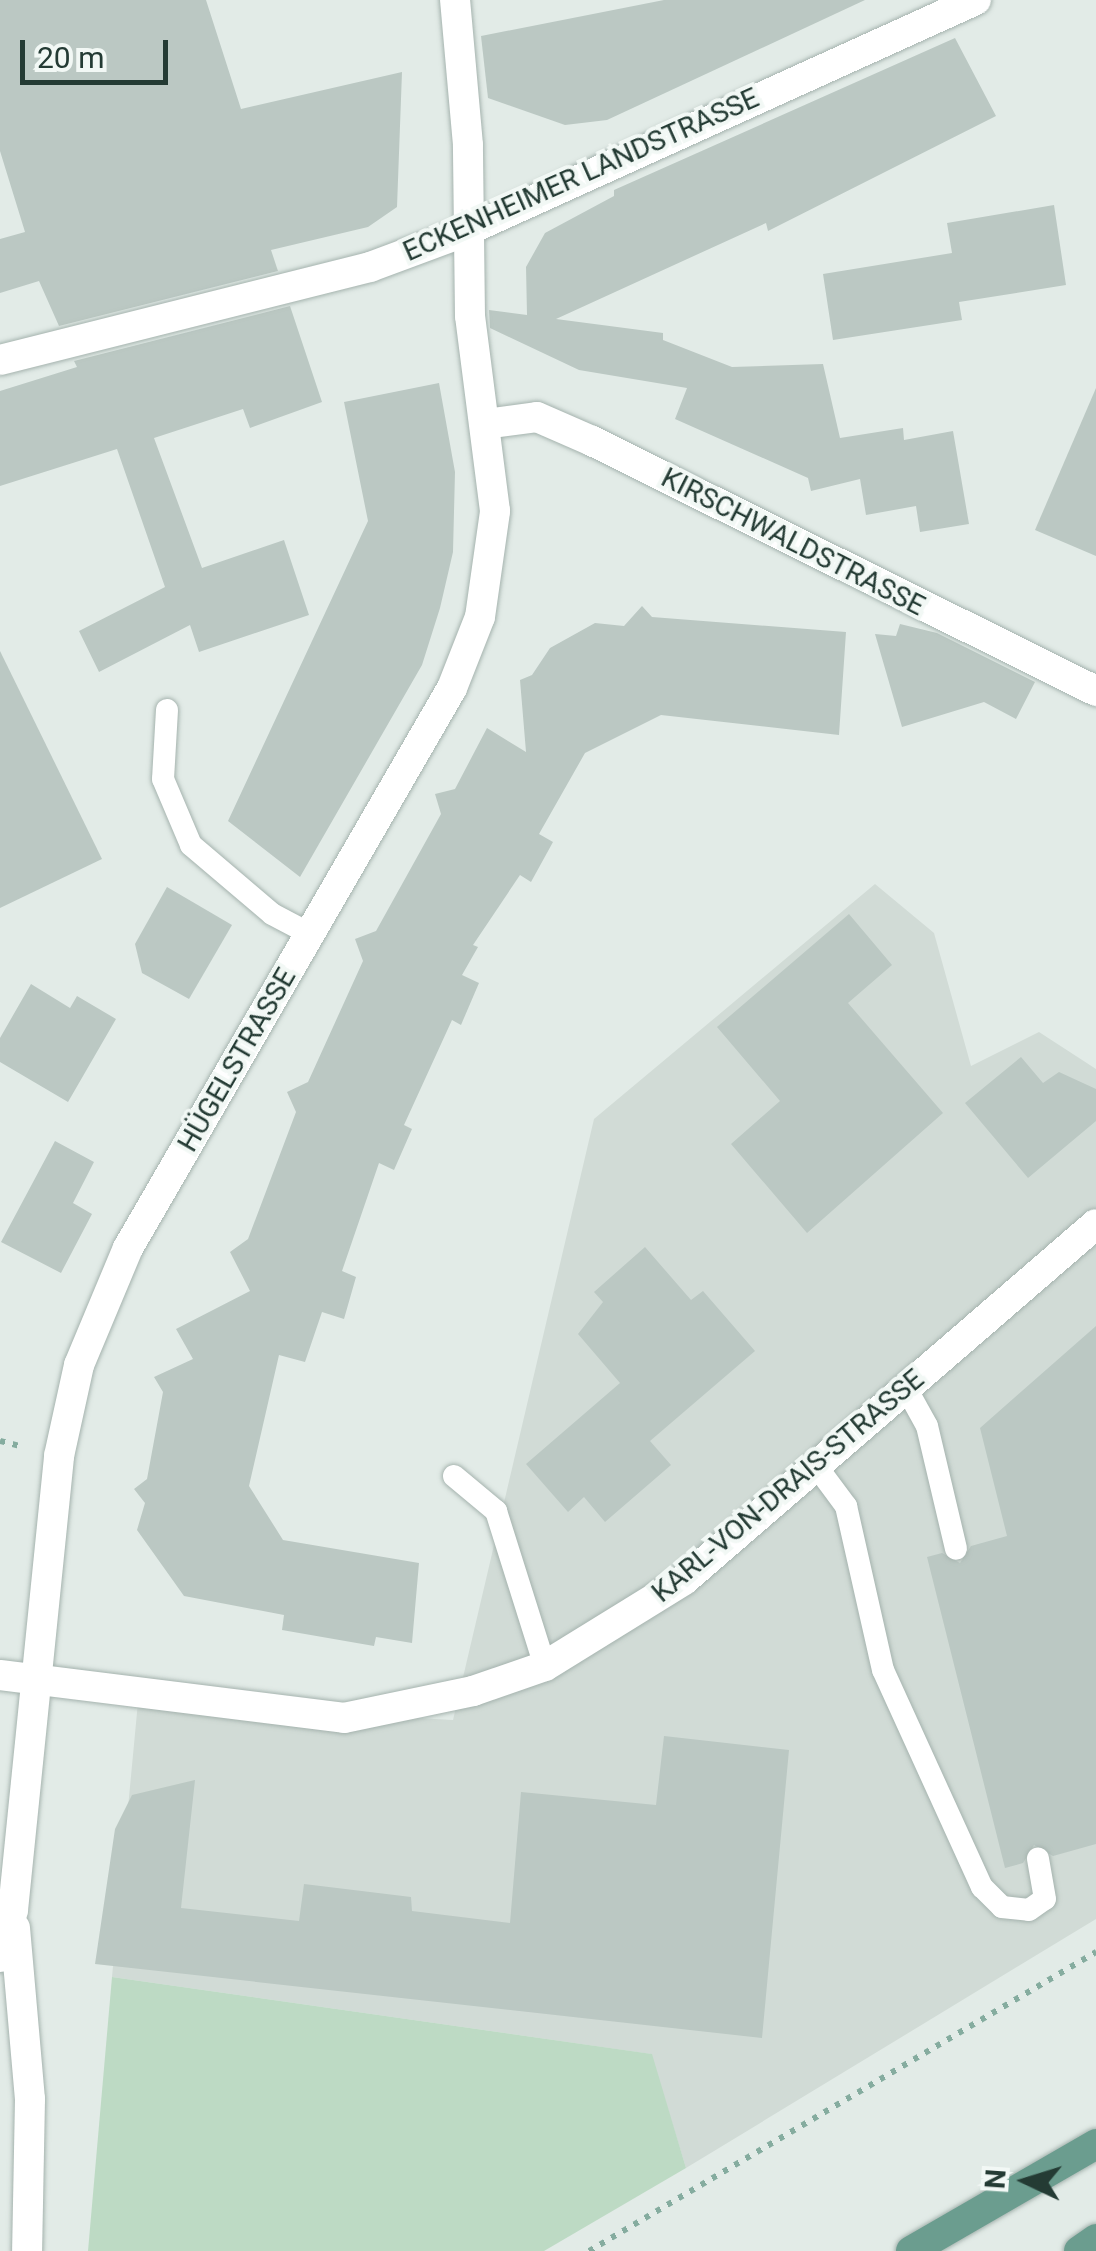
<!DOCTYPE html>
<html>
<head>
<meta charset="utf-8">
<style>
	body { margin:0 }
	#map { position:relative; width:1096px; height:2251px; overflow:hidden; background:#e2ebe7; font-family:Roboto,sans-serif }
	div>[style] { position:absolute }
	.built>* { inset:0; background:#d1dbd6 }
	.green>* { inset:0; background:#bddac4 }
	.building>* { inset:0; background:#bbc8c3 }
	.path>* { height:6px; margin-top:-3px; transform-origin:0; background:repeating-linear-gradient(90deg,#85ac9f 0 5px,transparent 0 13px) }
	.roads { filter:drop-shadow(0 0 2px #a5b3ae) drop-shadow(0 0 2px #a5b3ae) }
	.service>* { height:22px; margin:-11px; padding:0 11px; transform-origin:11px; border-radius:11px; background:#fff }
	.minor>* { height:30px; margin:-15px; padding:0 15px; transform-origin:15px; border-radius:15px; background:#fff }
	.primary>* { height:30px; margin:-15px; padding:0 15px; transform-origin:15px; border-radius:15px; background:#6b9d8f }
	span { translate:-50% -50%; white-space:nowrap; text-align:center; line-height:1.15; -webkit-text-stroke:8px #f2f8f5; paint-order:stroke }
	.street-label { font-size:28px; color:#243b34 }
	.north { position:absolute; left:976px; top:2131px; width:100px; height:100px; -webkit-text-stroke:8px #f2f8f5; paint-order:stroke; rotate:274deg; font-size:28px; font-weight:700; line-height:40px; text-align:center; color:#243b34 }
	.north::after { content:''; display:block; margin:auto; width:35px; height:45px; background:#243b34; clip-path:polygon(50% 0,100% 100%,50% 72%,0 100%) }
	.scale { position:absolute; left:20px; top:40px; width:148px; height:45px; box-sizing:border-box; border:5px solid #243b34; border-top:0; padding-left:12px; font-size:30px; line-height:35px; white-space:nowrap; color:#243b34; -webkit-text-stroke:8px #f2f8f5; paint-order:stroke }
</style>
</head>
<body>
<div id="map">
	<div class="built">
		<i style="clip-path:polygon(875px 884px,934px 933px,971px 1066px,1039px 1032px,1096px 1069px,1096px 1919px,686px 2168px,651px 2054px,112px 1977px,138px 1702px,453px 1720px,594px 1119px)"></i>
	</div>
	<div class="green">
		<i style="clip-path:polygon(112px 1977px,652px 2054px,686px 2168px,544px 2251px,88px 2251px)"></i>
	</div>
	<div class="building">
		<i style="clip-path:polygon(0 0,206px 0,241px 109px,402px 72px,397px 207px,368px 227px,271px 250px,278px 271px,59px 326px,39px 281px,0 293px,0 239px,25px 232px,0 151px)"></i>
		<i style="clip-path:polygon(664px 0,865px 0,607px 120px,565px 125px,488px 98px,481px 36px)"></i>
		<i style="clip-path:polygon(955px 38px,996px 116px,768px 231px,766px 223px,556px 319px,663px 333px,663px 340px,732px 367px,823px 364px,840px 438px,903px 428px,904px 440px,953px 431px,969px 524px,920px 532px,916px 506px,866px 515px,860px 479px,811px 491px,808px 478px,675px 419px,687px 388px,579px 370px,490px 328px,489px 310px,527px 315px,526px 267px,545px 233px,614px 196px,614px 190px)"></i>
		<i style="clip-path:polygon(1054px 205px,1066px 285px,959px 302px,962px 320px,833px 340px,823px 274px,952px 253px,947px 223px)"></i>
		<i style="clip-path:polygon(290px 306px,322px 402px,250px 428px,243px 409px,154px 438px,202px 568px,284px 540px,309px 615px,199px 652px,190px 625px,99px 672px,79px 631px,165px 587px,117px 449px,0 486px,0 391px,77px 367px,74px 361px)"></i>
		<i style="clip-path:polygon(439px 383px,455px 472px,453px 552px,440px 608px,422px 665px,300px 877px,228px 821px,368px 521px,344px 402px)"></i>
		<i style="clip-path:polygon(1096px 388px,1096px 556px,1035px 530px)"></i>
		<i style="clip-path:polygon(642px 606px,652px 617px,846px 632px,839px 735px,661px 715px,585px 753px,539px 834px,553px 842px,531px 882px,520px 875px,473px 945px,478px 947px,462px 975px,479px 983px,461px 1025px,452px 1020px,404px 1125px,412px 1129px,394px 1170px,379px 1163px,342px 1271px,356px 1277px,344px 1319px,322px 1312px,305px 1362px,279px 1355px,249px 1486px,283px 1540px,419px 1563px,412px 1643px,376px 1637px,374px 1646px,282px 1630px,284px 1615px,184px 1596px,137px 1530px,145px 1503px,134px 1489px,147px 1479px,163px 1392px,154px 1377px,193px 1359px,176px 1329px,250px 1291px,230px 1252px,248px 1239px,296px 1112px,287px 1092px,308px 1082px,363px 961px,355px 939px,376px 931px,441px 814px,435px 794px,455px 789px,487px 728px,526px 752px,520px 680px,532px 675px,550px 648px,595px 623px,624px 626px)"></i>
		<i style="clip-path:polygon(900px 624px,937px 633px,1035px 682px,1016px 719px,984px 702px,902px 727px,875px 634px,896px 636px)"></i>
		<i style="clip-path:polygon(0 651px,102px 859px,0 908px)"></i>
		<i style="clip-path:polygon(167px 887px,232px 925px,189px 999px,142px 973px,135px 944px)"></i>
		<i style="clip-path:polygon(849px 914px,892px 965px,848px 1003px,943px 1113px,807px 1233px,731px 1144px,780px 1101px,717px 1027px)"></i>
		<i style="clip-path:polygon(31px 984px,70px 1008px,77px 996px,116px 1019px,68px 1102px,0 1062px,0 1038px)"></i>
		<i style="clip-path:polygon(1021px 1057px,1043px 1083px,1059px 1072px,1096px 1089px,1096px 1121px,1028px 1178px,965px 1103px)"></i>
		<i style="clip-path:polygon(55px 1141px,94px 1162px,73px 1203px,92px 1214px,61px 1273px,1px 1242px)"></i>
		<i style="clip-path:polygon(645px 1247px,691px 1300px,703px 1291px,755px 1351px,650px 1441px,671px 1465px,605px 1522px,584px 1497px,568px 1512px,526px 1464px,620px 1383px,578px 1334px,603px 1302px,594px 1292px)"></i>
		<i style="clip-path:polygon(1096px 1326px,1096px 1844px,1053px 1856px,1034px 1845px,1023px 1863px,1005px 1868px,927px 1557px,942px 1553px,960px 1563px,971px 1546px,1007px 1536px,980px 1428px)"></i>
		<i style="clip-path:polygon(664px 1736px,789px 1750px,762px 2038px,95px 1964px,115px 1829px,132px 1795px,195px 1780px,181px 1908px,299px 1921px,304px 1884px,411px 1897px,412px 1911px,510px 1923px,521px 1792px,656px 1805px)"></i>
	</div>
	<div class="path">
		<i style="left:0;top:1441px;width:25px;rotate:14deg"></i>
		<i style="left:589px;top:2251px;width:589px;rotate:-30.53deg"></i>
	</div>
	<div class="roads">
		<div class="service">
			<i style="left:167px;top:710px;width:69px;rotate:93.3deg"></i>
			<i style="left:163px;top:779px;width:72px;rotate:67deg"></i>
			<i style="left:191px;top:845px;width:106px;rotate:40.4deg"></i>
			<i style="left:272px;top:914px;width:43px;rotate:27.8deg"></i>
			<i style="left:906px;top:1388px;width:43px;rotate:61.1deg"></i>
			<i style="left:927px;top:1426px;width:126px;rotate:76.7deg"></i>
			<i style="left:817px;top:1467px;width:49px;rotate:53.4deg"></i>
			<i style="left:846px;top:1506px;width:168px;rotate:77.3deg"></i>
			<i style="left:883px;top:1670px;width:239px;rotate:65.5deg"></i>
			<i style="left:982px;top:1887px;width:28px;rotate:45deg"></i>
			<i style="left:1002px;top:1907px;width:27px;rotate:6deg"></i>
			<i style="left:1029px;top:1910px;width:19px;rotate:-35deg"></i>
			<i style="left:1045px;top:1899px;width:41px;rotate:-99.9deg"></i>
			<i style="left:454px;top:1476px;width:55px;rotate:39.8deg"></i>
			<i style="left:496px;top:1511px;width:163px;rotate:72.5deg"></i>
		</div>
		<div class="minor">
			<i style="left:0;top:360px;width:382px;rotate:-14.1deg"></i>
			<i style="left:370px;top:267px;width:100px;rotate:-20.4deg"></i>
			<i style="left:464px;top:232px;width:562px;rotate:-24.38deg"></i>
			<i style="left:485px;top:424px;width:52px;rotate:-7.7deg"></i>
			<i style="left:537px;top:417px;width:60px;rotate:23.6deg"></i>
			<i style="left:592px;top:441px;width:563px;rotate:26.38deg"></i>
			<i style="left:0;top:1675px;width:347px;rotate:7.1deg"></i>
			<i style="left:344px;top:1718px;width:132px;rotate:-11.8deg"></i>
			<i style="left:473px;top:1691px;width:76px;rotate:-19.1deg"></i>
			<i style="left:545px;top:1666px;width:163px;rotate:-31.7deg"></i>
			<i style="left:684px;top:1580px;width:544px;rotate:-40.83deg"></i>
			<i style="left:15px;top:1928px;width:172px;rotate:85deg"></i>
			<i style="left:30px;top:2099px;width:152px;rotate:91.1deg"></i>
			<i style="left:0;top:1957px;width:49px;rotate:-74.5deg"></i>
			<i style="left:13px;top:1910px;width:456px;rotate:-84.2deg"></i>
			<i style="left:59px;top:1456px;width:93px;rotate:-77.6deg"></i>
			<i style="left:79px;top:1365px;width:127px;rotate:-67.3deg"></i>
			<i style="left:128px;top:1248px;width:647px;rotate:-59.95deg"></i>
			<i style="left:452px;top:688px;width:76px;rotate:-68.5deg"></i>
			<i style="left:480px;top:617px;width:107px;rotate:-81.9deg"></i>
			<i style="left:495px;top:511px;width:197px;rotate:-97.3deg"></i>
			<i style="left:470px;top:316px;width:171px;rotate:-90.7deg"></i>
			<i style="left:468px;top:145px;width:146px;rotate:-95.1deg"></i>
		</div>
		<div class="primary">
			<i style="left:911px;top:2251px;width:214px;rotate:-30deg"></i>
			<i style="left:1079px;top:2251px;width:21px;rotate:-35deg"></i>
		</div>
	</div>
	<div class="street-label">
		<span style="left:581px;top:175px;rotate:-24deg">ECKENHEIMER LANDSTRASSE</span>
		<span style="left:793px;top:542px;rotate:27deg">KIRSCHWALDSTRASSE</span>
		<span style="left:237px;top:1060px;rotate:-60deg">HÜGELSTRASSE</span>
		<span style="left:788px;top:1486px;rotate:-40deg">KARL-VON-DRAIS-STRASSE</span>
	</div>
	<div class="north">N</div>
	<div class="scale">20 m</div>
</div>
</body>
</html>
